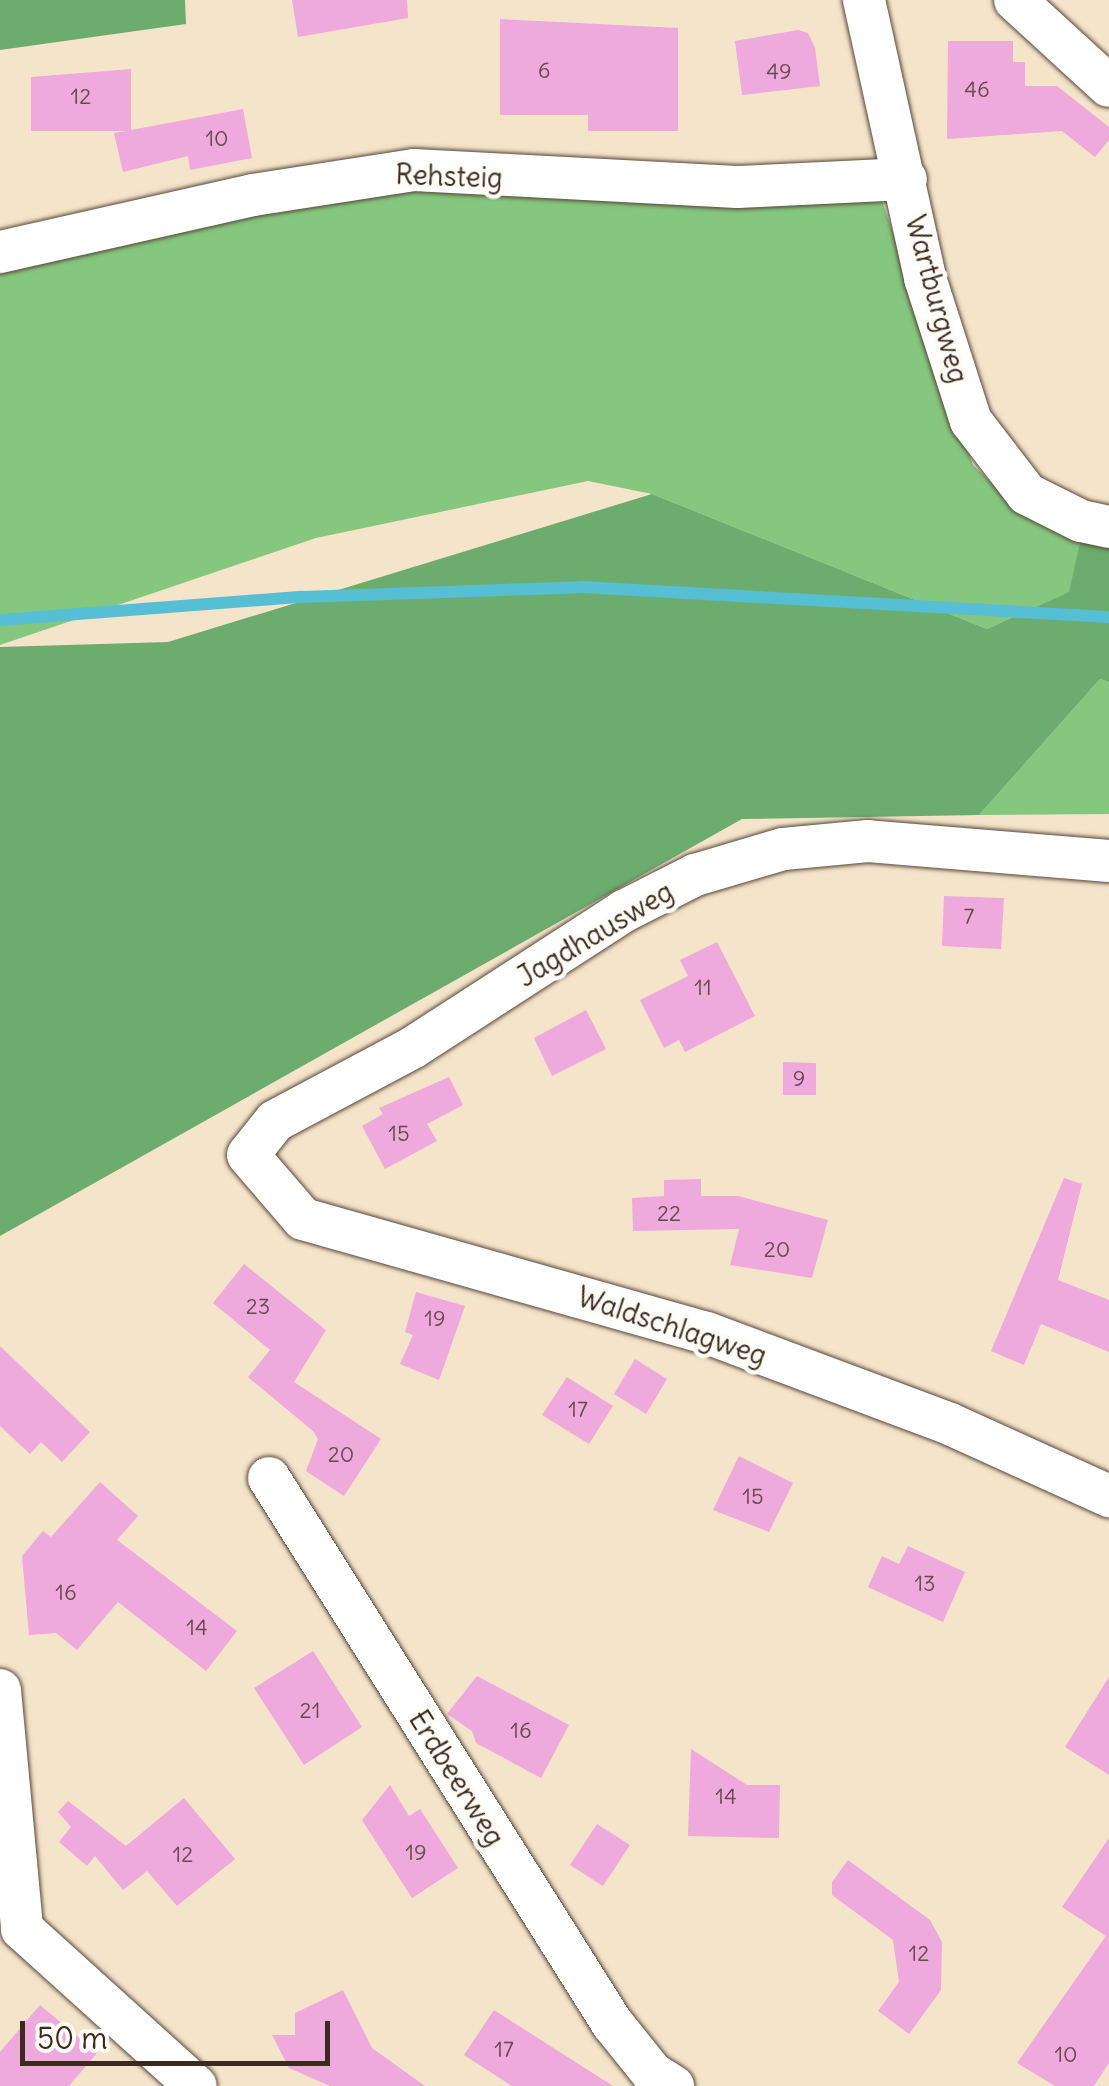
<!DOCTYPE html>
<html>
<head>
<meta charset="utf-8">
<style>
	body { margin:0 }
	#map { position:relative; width:1109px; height:2086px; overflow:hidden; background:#f4e4ca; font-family:Delius,sans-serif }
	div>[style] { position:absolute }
	.green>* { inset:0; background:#86c77f }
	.forest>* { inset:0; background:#6cac6e }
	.stream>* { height:12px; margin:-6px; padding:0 6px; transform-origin:6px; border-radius:6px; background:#56bfd3 }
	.building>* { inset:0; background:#eea9dd }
	.roads { filter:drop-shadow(0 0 2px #574638) drop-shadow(0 0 2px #574638) }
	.minor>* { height:42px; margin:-21px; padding:0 21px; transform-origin:21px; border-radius:21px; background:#fff }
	span { translate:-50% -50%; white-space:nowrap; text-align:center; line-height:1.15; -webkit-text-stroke:9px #fdfcf7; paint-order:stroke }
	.number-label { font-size:22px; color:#684a4e }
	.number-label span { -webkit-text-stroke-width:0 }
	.street-label { font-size:28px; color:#3b2a1e }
	.scale { position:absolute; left:20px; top:2021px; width:310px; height:45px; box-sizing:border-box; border:5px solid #3b2a1e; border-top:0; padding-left:12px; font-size:30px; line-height:35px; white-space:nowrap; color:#3b2a1e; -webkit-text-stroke:8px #fdfcf7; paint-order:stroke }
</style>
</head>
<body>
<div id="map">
	<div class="green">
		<i style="clip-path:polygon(412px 187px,882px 201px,973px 465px,1025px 514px,1081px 538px,1070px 592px,987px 629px,652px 494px,588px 481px,316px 538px,0 645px,0 269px,291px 198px)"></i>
		<i style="clip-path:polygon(1100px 679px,1109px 682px,1109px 814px,979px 815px)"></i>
	</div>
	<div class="forest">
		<i style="clip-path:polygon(0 0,185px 0,186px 24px,0 50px)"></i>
		<i style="clip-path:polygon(652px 494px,987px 629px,1069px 592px,1081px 538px,1109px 541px,1109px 682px,1100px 679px,979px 815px,742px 819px,0 1236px,0 647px,168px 642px)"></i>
	</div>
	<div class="stream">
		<i style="left:0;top:620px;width:303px;rotate:-4.4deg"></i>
		<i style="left:302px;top:597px;width:280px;rotate:-2deg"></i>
		<i style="left:582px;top:587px;width:528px;rotate:3.26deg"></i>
	</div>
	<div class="building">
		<i style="clip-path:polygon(292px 0,407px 0,408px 18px,298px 37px)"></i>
		<i style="clip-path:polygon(500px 19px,678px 28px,678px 131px,588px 131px,588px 115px,500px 115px)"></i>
		<i style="clip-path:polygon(798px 30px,808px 33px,815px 48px,820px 86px,742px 95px,735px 41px)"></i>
		<i style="clip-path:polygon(948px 41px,1013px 41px,1013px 62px,1025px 62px,1025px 86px,1057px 86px,1109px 127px,1109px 140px,1095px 157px,1062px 131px,947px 139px)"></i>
		<i style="clip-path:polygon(131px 69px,131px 130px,243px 109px,252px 158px,190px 170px,188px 156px,123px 172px,114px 133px,126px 131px,31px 131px,31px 77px)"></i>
		<i style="clip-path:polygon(944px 896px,1004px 898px,1001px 949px,942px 946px)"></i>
		<i style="clip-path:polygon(717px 942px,755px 1016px,685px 1052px,679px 1040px,664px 1048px,640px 1000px,688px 976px,680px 960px)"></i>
		<i style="clip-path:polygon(586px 1010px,606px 1049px,552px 1076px,534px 1038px)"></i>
		<i style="clip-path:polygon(783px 1062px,816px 1063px,816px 1095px,783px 1095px)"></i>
		<i style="clip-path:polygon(449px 1077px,463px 1105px,427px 1124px,437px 1141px,385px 1169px,362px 1126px,383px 1114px,379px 1108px)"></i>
		<i style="clip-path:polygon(1064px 1178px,1082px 1184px,1058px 1280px,1109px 1300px,1109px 1352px,1041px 1324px,1024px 1365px,991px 1351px)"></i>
		<i style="clip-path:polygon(701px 1179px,701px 1196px,738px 1196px,828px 1220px,812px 1278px,730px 1265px,739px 1229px,633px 1231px,632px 1198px,664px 1196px,664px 1180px)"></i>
		<i style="clip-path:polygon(244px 1264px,326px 1330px,294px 1382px,381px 1439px,344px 1496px,306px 1471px,318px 1439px,313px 1431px,248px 1377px,270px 1350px,213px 1303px)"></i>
		<i style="clip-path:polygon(416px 1292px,465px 1306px,439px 1380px,400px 1364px,413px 1335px,405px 1332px)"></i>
		<i style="clip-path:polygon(0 1346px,90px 1432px,62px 1462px,41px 1442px,30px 1454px,0 1426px)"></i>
		<i style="clip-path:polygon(635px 1359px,667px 1379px,646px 1414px,614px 1394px)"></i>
		<i style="clip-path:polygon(567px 1377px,613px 1406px,589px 1444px,542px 1415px)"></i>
		<i style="clip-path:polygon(739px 1456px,793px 1483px,769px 1532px,713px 1510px)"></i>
		<i style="clip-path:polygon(100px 1482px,138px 1516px,117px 1540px,237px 1631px,206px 1671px,118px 1602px,77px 1650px,56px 1633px,29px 1635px,22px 1556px,43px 1531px,51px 1537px)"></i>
		<i style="clip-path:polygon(908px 1546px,965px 1572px,943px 1622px,868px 1587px,882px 1556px,899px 1564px)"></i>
		<i style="clip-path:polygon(313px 1651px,362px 1727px,304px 1765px,254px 1688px)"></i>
		<i style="clip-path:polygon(477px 1676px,569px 1725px,541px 1778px,476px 1743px,472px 1731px,447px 1714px)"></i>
		<i style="clip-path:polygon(1109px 1677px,1109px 1775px,1065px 1747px)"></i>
		<i style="clip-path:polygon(691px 1749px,747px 1785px,780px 1785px,779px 1838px,688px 1836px)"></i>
		<i style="clip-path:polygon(390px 1785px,409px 1816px,420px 1809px,458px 1868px,412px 1898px,362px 1820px)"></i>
		<i style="clip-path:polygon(184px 1798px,235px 1859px,177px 1906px,147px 1871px,123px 1890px,95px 1856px,87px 1866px,59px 1842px,71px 1827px,58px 1812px,68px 1801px,126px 1846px)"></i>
		<i style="clip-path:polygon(597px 1824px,630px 1845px,603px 1886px,570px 1865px)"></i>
		<i style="clip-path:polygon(1109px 1838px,1109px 2063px,1094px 2086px,1055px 2086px,1017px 2063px,1106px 1936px,1062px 1907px)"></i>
		<i style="clip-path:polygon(848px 1860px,930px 1920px,942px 1942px,941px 1990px,909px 2034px,878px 2011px,899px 1982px,893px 1940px,832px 1895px,832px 1882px)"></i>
		<i style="clip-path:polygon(343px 1990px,372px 2048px,425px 2086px,330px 2086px,289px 2068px,272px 2035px,295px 2035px,295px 2013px)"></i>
		<i style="clip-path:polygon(40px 2005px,97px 2053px,69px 2086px,0 2086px,0 2052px)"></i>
		<i style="clip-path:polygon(494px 2010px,613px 2086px,512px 2086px,464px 2055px)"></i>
	</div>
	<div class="roads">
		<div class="minor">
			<i style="left:864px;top:0;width:285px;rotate:77.6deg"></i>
			<i style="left:925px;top:278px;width:150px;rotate:72.2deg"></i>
			<i style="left:971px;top:421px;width:92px;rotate:52.5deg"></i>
			<i style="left:1027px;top:494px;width:60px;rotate:26.6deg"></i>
			<i style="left:1081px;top:521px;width:29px;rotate:12deg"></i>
			<i style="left:1015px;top:0;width:127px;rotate:42.5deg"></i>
			<i style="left:0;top:252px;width:259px;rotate:-12.7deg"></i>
			<i style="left:253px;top:195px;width:163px;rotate:-8.8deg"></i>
			<i style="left:414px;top:170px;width:323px;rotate:3deg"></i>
			<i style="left:737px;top:187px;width:169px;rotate:-2.7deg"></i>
			<i style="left:1109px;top:861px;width:242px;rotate:-175.3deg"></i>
			<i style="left:868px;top:841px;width:85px;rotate:174.6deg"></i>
			<i style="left:783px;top:849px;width:92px;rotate:163.5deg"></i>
			<i style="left:695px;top:875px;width:80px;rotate:153.1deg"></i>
			<i style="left:624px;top:911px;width:250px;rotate:147.1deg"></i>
			<i style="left:414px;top:1047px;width:157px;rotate:152deg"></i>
			<i style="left:275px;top:1121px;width:43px;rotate:128.5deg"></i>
			<i style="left:248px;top:1155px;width:84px;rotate:49.3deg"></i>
			<i style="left:303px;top:1219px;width:420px;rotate:15.8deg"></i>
			<i style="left:707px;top:1333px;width:259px;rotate:20.5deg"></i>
			<i style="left:950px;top:1424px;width:175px;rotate:24.4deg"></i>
			<i style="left:269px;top:1478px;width:644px;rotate:57.82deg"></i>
			<i style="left:612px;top:2023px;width:64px;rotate:51.3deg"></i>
			<i style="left:652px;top:2073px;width:25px;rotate:32deg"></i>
			<i style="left:0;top:1690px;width:240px;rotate:84.7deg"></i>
			<i style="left:22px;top:1929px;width:234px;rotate:42.1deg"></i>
		</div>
	</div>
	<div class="number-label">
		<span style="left:544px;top:71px">6</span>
		<span style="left:779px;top:72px">49</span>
		<span style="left:977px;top:90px">46</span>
		<span style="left:81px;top:97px">12</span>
		<span style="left:217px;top:139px">10</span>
		<span style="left:969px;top:917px">7</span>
		<span style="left:703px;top:988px">11</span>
		<span style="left:799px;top:1079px">9</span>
		<span style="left:399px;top:1134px">15</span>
		<span style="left:669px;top:1214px">22</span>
		<span style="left:777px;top:1250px">20</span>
		<span style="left:258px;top:1307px">23</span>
		<span style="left:435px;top:1319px">19</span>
		<span style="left:578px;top:1410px">17</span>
		<span style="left:341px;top:1455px">20</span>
		<span style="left:753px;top:1497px">15</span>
		<span style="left:925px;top:1584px">13</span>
		<span style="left:66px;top:1593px">16</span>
		<span style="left:197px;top:1628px">14</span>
		<span style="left:310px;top:1711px">21</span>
		<span style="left:521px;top:1731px">16</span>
		<span style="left:726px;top:1797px">14</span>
		<span style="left:416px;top:1853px">19</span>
		<span style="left:183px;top:1855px">12</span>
		<span style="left:919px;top:1954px">12</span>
		<span style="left:504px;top:2050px">17</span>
		<span style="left:1066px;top:2055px">10</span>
	</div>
	<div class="street-label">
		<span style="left:449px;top:176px;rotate:2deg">Rehsteig</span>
		<span style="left:937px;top:299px;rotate:75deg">Wartburgweg</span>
		<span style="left:595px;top:934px;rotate:-31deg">Jagdhausweg</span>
		<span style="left:672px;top:1326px;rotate:18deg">Waldschlagweg</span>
		<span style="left:457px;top:1778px;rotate:58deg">Erdbeerweg</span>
	</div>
	<div class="scale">50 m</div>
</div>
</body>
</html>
